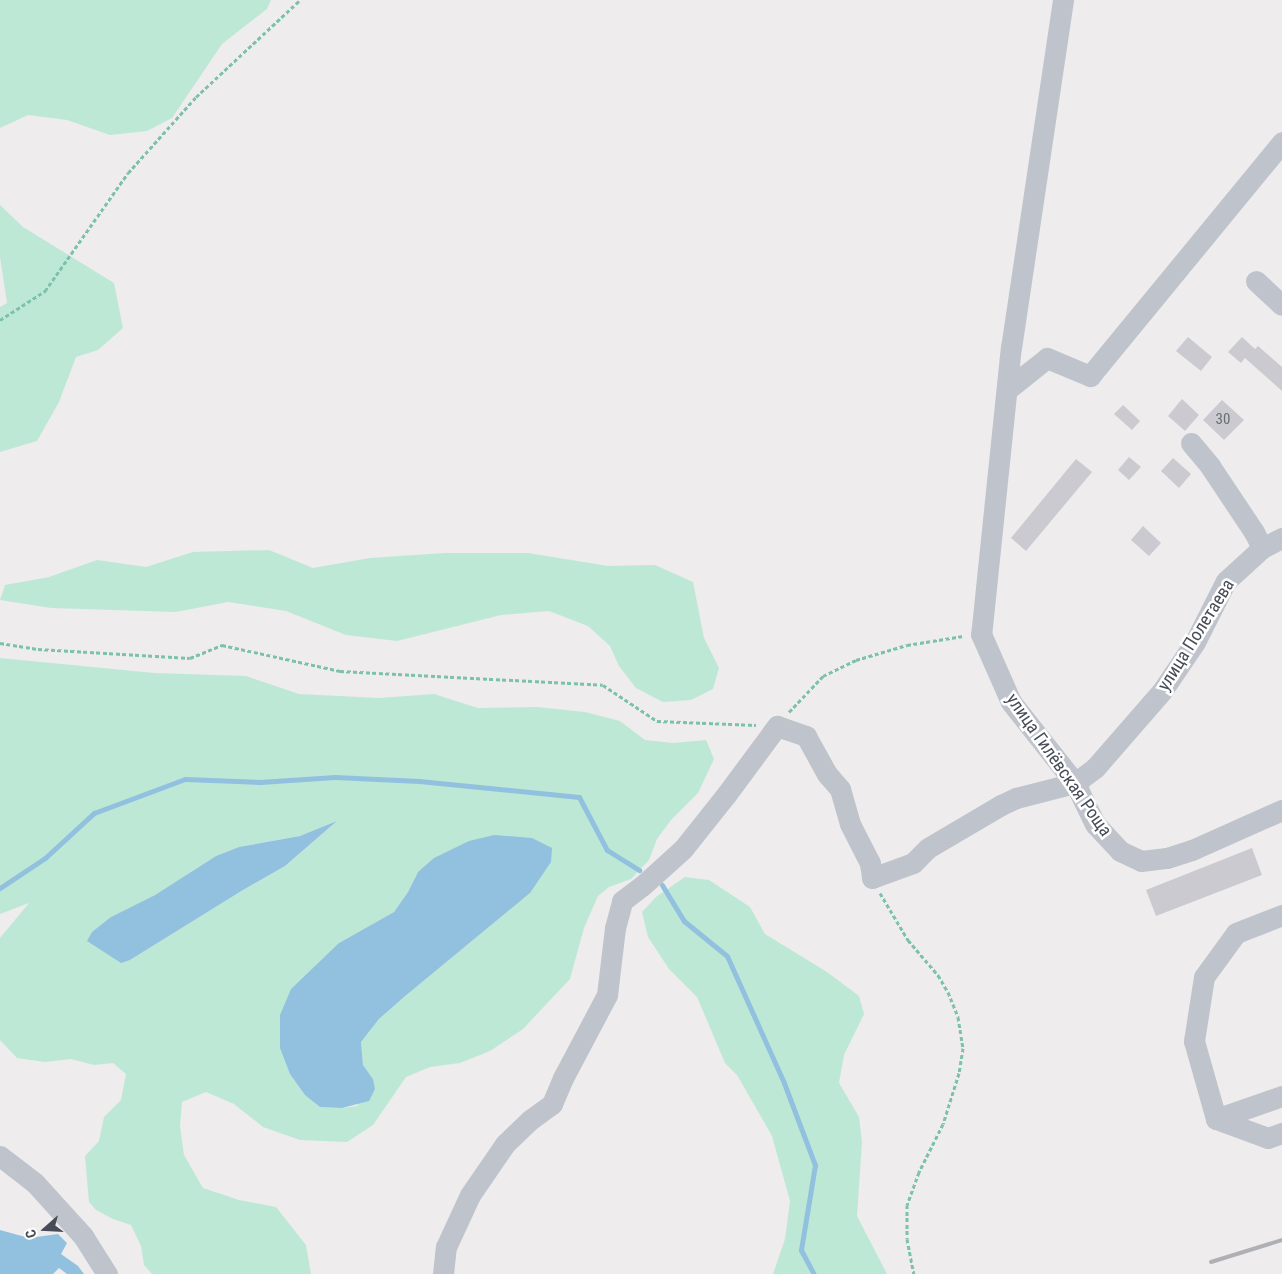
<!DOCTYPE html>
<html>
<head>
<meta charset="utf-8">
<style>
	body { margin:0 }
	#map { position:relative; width:1282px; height:1274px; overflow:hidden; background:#eeecec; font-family:"Roboto Condensed",sans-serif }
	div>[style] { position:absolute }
	.green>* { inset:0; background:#bee8d6 }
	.water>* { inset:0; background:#91c1df }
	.stream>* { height:5px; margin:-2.5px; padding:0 2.5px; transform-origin:2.5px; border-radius:2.5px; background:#91c1df }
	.building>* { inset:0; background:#cacad0 }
	.path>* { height:3px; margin-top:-1.5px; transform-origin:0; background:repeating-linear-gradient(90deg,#7bc1ab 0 4px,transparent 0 6.5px) }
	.minor>* { height:21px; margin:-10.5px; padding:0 10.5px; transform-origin:10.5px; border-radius:10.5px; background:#bfc4cc }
	.rail>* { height:4px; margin:-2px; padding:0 2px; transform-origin:2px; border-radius:2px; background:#afb0b5 }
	span { translate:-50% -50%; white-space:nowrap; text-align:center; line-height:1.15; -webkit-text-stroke:5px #fff; paint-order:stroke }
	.number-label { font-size:15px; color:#686c74 }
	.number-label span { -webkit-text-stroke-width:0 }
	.street-label { font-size:18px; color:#474c56 }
	.north { position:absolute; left:20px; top:1204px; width:50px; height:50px; -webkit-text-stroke:4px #fff; paint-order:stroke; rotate:251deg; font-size:14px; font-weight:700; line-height:20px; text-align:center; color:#474c56 }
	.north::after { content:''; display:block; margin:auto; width:18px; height:22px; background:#474c56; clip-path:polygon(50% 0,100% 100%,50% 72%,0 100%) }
</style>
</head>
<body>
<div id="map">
	<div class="green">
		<i style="clip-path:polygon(0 0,271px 0,267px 9px,222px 44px,172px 118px,147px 131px,110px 135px,67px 120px,28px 115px,0 128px)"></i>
		<i style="clip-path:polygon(0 205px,23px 227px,114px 283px,123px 328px,98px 350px,76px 357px,59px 402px,37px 441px,0 452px,0 307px,7px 303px,0 257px)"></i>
		<i style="clip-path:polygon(269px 550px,313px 568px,370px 558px,445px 553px,528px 553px,608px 566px,655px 565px,693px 582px,704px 638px,719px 668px,713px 689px,691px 700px,663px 702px,636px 688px,619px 666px,610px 646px,588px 626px,549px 611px,501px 615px,397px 641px,346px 635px,286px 611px,228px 602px,176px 612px,51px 608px,0 600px,5px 585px,49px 577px,97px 560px,146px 567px,193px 552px)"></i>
		<i style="clip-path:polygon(evenodd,0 658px,154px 673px,246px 676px,299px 694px,379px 698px,434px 694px,478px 708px,537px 707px,585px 712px,620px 721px,645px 740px,673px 743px,706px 740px,714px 759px,698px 793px,671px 820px,657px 839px,649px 860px,631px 879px,609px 887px,598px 896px,584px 928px,570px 979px,523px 1029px,490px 1051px,460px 1063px,430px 1067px,406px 1077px,373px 1125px,347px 1142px,300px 1140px,263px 1127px,234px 1104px,206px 1092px,182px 1102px,180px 1126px,184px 1155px,203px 1188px,239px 1200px,276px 1207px,306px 1245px,311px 1274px,152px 1274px,144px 1265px,141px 1246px,131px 1225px,113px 1219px,96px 1210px,89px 1202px,85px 1156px,99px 1141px,104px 1117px,121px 1100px,126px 1074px,113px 1063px,94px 1065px,71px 1059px,45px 1062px,17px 1058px,0 1040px,0 938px,29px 903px,0 914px,0 658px,335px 823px,285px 866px,243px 890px,130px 960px,111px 917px,155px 895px,216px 856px,239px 847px,300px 836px,335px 823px,0 658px,418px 872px,530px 893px,404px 997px,379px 1019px,361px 1042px,363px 1065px,373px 1079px,357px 1106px,342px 1108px,320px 1107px,339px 943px,394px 912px,408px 892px,418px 872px)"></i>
		<i style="clip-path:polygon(685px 877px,709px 880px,750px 907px,765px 934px,827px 972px,859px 996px,864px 1014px,844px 1055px,839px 1083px,859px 1117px,862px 1142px,857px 1216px,887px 1274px,773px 1274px,785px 1239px,790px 1201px,772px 1136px,737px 1075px,725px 1063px,697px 997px,669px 969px,648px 937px,642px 912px,656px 897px)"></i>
	</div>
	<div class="water">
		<i style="clip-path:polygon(337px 821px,285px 866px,243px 890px,130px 960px,121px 963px,87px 941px,92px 932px,111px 917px,155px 895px,216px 856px,239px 847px,300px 836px)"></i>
		<i style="clip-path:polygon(494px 835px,532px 838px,552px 848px,551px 862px,530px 893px,404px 997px,379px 1019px,361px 1042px,363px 1065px,373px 1079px,375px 1089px,369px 1101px,342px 1108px,320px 1107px,305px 1095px,290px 1074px,280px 1048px,280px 1015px,291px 989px,339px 943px,394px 912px,408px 892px,418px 872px,434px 858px,469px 841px)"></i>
		<i style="clip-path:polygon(0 1230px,29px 1238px,58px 1234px,67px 1243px,61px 1254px,78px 1266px,84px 1274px,67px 1274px,59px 1268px,53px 1274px,0 1274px)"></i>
	</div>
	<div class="stream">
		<i style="left:662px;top:885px;width:42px;rotate:58.6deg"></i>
		<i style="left:684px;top:921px;width:55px;rotate:39.1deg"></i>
		<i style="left:727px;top:956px;width:139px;rotate:65.8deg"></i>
		<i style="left:784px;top:1083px;width:88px;rotate:69.3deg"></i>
		<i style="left:815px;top:1165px;width:86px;rotate:99.4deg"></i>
		<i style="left:801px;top:1250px;width:27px;rotate:62deg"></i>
		<i style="left:0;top:888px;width:54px;rotate:-33.7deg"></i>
		<i style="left:45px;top:858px;width:67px;rotate:-42.6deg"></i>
		<i style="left:94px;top:813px;width:97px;rotate:-20.5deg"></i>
		<i style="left:185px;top:779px;width:75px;rotate:2.3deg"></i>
		<i style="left:260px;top:782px;width:75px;rotate:-3.8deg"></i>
		<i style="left:335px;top:777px;width:84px;rotate:2.7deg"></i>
		<i style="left:419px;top:781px;width:161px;rotate:5.7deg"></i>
		<i style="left:579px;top:797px;width:60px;rotate:62.2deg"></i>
		<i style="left:607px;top:850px;width:38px;rotate:32deg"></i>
	</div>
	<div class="building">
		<i style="clip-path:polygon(1188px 337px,1212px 357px,1201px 371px,1176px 351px)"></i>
		<i style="clip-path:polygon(1242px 337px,1255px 349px,1258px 346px,1282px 367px,1282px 391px,1245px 358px,1241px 363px,1228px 352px)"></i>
		<i style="clip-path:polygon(1182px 399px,1199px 415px,1185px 431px,1168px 416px)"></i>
		<i style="clip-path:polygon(1222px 400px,1244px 420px,1224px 440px,1203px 420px)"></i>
		<i style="clip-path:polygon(1123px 405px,1140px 421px,1132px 430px,1114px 414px)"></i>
		<i style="clip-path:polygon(1129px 457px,1141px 467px,1129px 480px,1118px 470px)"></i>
		<i style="clip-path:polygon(1173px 458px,1191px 474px,1179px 488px,1161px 471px)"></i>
		<i style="clip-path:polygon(1076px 459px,1092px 472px,1026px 551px,1011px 538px)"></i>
		<i style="clip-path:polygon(1143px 526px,1161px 543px,1149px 556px,1131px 540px)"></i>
		<i style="clip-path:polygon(1252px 848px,1262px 875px,1156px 916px,1146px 890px)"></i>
	</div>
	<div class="path">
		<i style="left:0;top:320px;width:54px;rotate:-32.8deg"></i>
		<i style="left:45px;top:291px;width:144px;rotate:-54.9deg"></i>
		<i style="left:128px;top:173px;width:102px;rotate:-48.2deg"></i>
		<i style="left:196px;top:97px;width:142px;rotate:-43deg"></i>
		<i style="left:0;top:643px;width:38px;rotate:9deg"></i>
		<i style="left:38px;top:649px;width:152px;rotate:3.4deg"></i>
		<i style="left:190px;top:658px;width:35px;rotate:-22deg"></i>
		<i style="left:222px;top:645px;width:121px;rotate:12.4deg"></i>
		<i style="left:340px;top:671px;width:263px;rotate:3deg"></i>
		<i style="left:603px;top:685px;width:65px;rotate:33.7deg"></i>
		<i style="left:657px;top:721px;width:99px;rotate:2.3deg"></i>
		<i style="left:789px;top:712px;width:50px;rotate:-46.6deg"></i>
		<i style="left:823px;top:676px;width:37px;rotate:-26deg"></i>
		<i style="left:856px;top:660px;width:53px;rotate:-16.4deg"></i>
		<i style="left:907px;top:645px;width:57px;rotate:-9.1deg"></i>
		<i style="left:880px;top:893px;width:55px;rotate:59.2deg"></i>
		<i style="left:908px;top:940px;width:46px;rotate:49.4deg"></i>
		<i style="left:938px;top:975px;width:20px;rotate:60deg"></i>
		<i style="left:948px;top:992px;width:27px;rotate:68deg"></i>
		<i style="left:958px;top:1017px;width:31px;rotate:81deg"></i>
		<i style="left:963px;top:1048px;width:25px;rotate:99deg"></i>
		<i style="left:959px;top:1073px;width:53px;rotate:107.4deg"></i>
		<i style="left:943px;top:1124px;width:54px;rotate:116.6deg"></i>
		<i style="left:919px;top:1172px;width:35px;rotate:110deg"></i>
		<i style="left:907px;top:1205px;width:34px;rotate:90deg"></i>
		<i style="left:907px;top:1239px;width:36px;rotate:79deg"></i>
	</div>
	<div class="minor">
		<i style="left:1063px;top:0;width:350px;rotate:98.5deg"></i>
		<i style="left:1011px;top:346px;width:290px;rotate:95.9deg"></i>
		<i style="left:981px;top:634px;width:74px;rotate:66.2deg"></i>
		<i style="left:1011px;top:702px;width:103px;rotate:51.7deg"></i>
		<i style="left:1075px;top:783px;width:46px;rotate:64deg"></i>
		<i style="left:1095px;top:824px;width:37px;rotate:47deg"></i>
		<i style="left:1120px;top:851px;width:23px;rotate:25deg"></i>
		<i style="left:1141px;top:861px;width:26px;rotate:-7deg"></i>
		<i style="left:1167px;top:858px;width:26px;rotate:-18deg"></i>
		<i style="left:1192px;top:850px;width:98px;rotate:-24deg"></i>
		<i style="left:1256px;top:281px;width:35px;rotate:43deg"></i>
		<i style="left:1008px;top:389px;width:50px;rotate:-38.5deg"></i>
		<i style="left:1047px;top:358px;width:47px;rotate:22.7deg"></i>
		<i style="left:1090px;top:376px;width:303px;rotate:-50.6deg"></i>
		<i style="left:1191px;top:443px;width:30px;rotate:50deg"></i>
		<i style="left:1210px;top:466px;width:79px;rotate:56.3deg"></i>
		<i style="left:1254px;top:532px;width:18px;rotate:63deg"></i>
		<i style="left:1282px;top:915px;width:49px;rotate:158.6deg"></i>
		<i style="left:1236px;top:933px;width:54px;rotate:126deg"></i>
		<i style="left:1204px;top:977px;width:65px;rotate:98.9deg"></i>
		<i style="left:1194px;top:1041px;width:81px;rotate:74.2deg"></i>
		<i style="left:1216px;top:1119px;width:70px;rotate:-19.2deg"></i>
		<i style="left:1216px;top:1119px;width:55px;rotate:20.1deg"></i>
		<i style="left:1268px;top:1138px;width:15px;rotate:-20deg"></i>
		<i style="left:0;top:1156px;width:44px;rotate:37.6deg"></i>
		<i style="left:35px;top:1183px;width:72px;rotate:47.8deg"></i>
		<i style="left:83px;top:1236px;width:45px;rotate:57.7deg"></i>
		<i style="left:443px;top:1274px;width:27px;rotate:-84deg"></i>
		<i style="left:446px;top:1247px;width:57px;rotate:-65.2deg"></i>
		<i style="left:470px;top:1195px;width:62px;rotate:-55.5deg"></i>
		<i style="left:505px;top:1144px;width:35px;rotate:-44deg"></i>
		<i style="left:530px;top:1120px;width:27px;rotate:-36deg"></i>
		<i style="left:552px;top:1104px;width:28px;rotate:-67deg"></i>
		<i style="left:563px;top:1078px;width:94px;rotate:-62.1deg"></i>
		<i style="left:607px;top:995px;width:67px;rotate:-83.2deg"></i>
		<i style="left:615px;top:928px;width:28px;rotate:-75deg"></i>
		<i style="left:622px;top:901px;width:25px;rotate:-37deg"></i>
		<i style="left:642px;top:886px;width:55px;rotate:-42.1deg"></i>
		<i style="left:683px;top:849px;width:69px;rotate:-51.5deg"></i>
		<i style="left:726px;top:795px;width:86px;rotate:-53.5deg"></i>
		<i style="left:777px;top:726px;width:31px;rotate:19deg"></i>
		<i style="left:806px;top:736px;width:43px;rotate:61.1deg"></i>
		<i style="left:827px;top:774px;width:20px;rotate:49deg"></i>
		<i style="left:840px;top:789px;width:36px;rotate:74deg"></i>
		<i style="left:850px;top:824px;width:44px;rotate:62.9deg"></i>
		<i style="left:870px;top:863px;width:15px;rotate:82deg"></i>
		<i style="left:872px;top:878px;width:44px;rotate:-20.1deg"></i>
		<i style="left:913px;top:863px;width:21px;rotate:-45deg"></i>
		<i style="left:928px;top:848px;width:85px;rotate:-30.5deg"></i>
		<i style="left:1001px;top:805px;width:17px;rotate:-25deg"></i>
		<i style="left:1016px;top:798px;width:61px;rotate:-14.3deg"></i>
		<i style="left:1075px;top:783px;width:25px;rotate:-37deg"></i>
		<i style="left:1095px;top:768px;width:102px;rotate:-49deg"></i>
		<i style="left:1162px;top:691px;width:59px;rotate:-56deg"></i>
		<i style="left:1195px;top:642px;width:68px;rotate:-63.1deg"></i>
		<i style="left:1226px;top:581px;width:49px;rotate:-42.5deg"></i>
		<i style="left:1262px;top:548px;width:22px;rotate:-27deg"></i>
	</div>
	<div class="rail">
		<i style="left:1211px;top:1262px;width:74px;rotate:-17.2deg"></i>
	</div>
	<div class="number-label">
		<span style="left:1223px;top:420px">30</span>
	</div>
	<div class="street-label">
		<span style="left:1196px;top:635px;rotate:-58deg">улица Полетаева</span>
		<span style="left:1059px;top:765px;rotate:55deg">улица Гилёвская Роща</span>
	</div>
	<div class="north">С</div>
</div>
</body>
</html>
